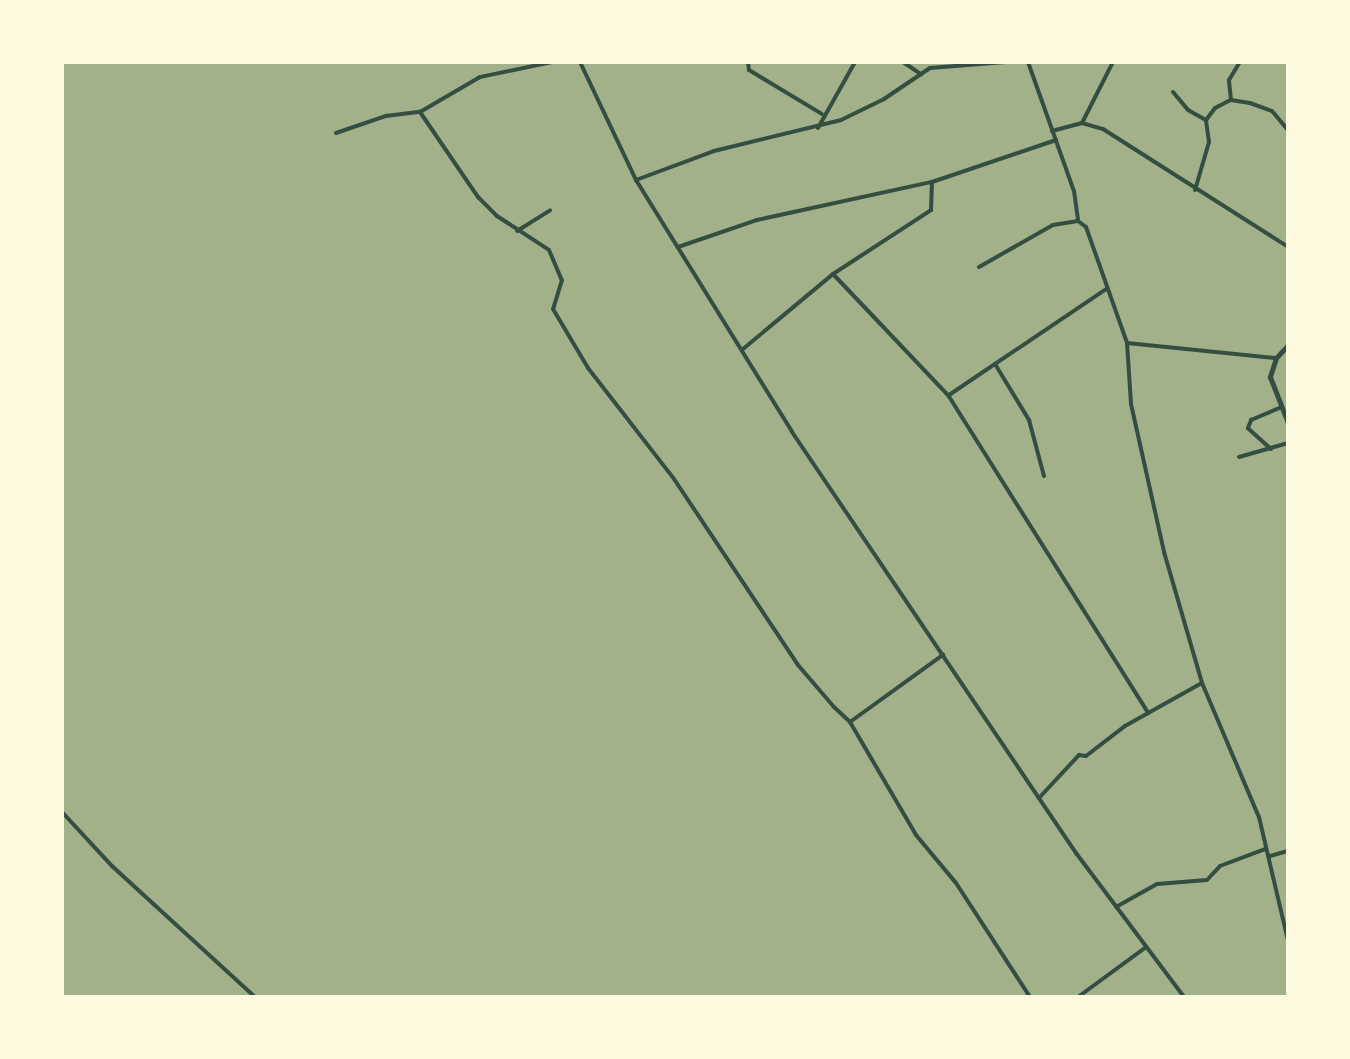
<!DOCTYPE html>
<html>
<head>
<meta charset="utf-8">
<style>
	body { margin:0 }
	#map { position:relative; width:1350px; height:1059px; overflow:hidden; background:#e9edc9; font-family:Jost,sans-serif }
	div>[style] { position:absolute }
	.water>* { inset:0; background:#a3b18a }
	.minor>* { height:4px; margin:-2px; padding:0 2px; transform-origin:2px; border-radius:2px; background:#344e41 }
	.tertiary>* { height:5px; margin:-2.5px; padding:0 2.5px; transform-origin:2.5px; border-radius:2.5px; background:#344e41 }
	span { translate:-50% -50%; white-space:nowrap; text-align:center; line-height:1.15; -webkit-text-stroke:7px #fefae0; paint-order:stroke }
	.frame { position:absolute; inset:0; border:64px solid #fefae0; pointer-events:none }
</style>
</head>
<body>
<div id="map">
	<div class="water">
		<i style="clip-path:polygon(62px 62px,1288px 62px,1288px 997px,62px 997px)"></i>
	</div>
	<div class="minor">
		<i style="left:552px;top:62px;width:74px;rotate:168.2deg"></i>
		<i style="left:480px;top:77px;width:69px;rotate:149.7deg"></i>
		<i style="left:420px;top:112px;width:103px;rotate:55.7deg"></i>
		<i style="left:478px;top:197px;width:27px;rotate:45deg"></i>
		<i style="left:497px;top:216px;width:62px;rotate:33.2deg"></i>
		<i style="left:549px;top:250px;width:33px;rotate:67deg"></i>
		<i style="left:562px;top:280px;width:30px;rotate:107deg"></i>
		<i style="left:553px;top:309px;width:69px;rotate:59.3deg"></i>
		<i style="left:588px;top:368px;width:140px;rotate:52.2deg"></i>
		<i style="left:674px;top:479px;width:224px;rotate:56.3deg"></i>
		<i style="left:798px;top:665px;width:55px;rotate:49.4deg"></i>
		<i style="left:834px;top:707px;width:22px;rotate:43deg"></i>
		<i style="left:850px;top:722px;width:115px;rotate:-35.8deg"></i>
		<i style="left:580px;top:62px;width:131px;rotate:64.6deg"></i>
		<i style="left:636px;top:180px;width:296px;rotate:58.2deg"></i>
		<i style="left:792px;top:432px;width:508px;rotate:56deg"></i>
		<i style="left:1076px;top:853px;width:180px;rotate:53.1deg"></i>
		<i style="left:748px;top:62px;width:8px;rotate:83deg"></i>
		<i style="left:749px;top:70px;width:85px;rotate:31.1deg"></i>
		<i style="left:903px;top:62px;width:22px;rotate:34deg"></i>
		<i style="left:1028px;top:62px;width:137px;rotate:70.4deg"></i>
		<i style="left:1074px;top:191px;width:30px;rotate:82deg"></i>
		<i style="left:1078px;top:221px;width:10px;rotate:37deg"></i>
		<i style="left:1086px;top:227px;width:123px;rotate:70.5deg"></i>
		<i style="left:1127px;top:343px;width:61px;rotate:86.2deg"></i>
		<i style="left:1131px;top:404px;width:152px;rotate:77.4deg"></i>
		<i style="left:1164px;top:552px;width:136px;rotate:73.8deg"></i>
		<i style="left:1202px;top:683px;width:146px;rotate:67deg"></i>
		<i style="left:1259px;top:817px;width:127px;rotate:76.8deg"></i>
		<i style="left:1173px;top:92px;width:23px;rotate:50deg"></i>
		<i style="left:1188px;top:110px;width:21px;rotate:29deg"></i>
		<i style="left:1231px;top:100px;width:20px;rotate:-96deg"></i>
		<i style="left:1229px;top:80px;width:21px;rotate:-59deg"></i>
		<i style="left:1082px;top:123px;width:68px;rotate:-63.1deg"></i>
		<i style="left:818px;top:128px;width:76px;rotate:-60.7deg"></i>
		<i style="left:1052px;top:131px;width:31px;rotate:-15deg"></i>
		<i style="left:1082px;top:123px;width:22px;rotate:16deg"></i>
		<i style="left:1103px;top:129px;width:219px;rotate:32.5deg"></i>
		<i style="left:336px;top:133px;width:53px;rotate:-18.8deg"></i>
		<i style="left:386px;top:116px;width:34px;rotate:-7deg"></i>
		<i style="left:636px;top:180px;width:83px;rotate:-20.4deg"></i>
		<i style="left:714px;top:151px;width:131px;rotate:-13.7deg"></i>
		<i style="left:841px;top:120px;width:48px;rotate:-26deg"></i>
		<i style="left:884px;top:99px;width:55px;rotate:-34deg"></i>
		<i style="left:930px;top:68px;width:76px;rotate:-4.5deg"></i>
		<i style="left:1195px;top:190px;width:50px;rotate:-73.7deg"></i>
		<i style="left:1209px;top:142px;width:22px;rotate:-98deg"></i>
		<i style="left:1206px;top:120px;width:15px;rotate:-53deg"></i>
		<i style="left:1215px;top:108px;width:18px;rotate:-27deg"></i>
		<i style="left:1231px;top:100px;width:19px;rotate:9deg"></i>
		<i style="left:1250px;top:103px;width:23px;rotate:20deg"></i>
		<i style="left:1272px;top:111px;width:25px;rotate:50deg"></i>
		<i style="left:517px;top:231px;width:39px;rotate:-32deg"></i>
		<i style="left:678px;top:247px;width:83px;rotate:-18.9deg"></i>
		<i style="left:757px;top:220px;width:179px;rotate:-12.3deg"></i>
		<i style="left:979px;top:267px;width:85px;rotate:-29.6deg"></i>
		<i style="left:1053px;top:225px;width:25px;rotate:-9deg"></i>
		<i style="left:833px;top:274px;width:167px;rotate:46.5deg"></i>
		<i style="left:948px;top:395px;width:376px;rotate:57.8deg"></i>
		<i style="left:1127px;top:343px;width:149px;rotate:5.8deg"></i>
		<i style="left:743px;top:349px;width:117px;rotate:-39.8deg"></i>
		<i style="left:833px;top:274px;width:117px;rotate:-33.1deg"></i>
		<i style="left:931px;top:210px;width:28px;rotate:-88deg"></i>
		<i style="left:932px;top:182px;width:131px;rotate:-18.7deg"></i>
		<i style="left:995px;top:364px;width:66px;rotate:58.7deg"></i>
		<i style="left:1029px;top:420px;width:58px;rotate:75deg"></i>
		<i style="left:949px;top:395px;width:189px;rotate:-34deg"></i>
		<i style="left:1271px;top:449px;width:31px;rotate:-138deg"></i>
		<i style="left:1248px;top:428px;width:9px;rotate:-69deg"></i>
		<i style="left:1251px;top:420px;width:33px;rotate:-23deg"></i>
		<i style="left:1239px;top:457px;width:51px;rotate:-15.9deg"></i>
		<i style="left:850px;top:722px;width:131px;rotate:59.7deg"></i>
		<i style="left:916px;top:835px;width:62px;rotate:50.2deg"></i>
		<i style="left:956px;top:883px;width:136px;rotate:57deg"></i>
		<i style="left:1039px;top:798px;width:59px;rotate:-47.1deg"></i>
		<i style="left:1079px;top:755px;width:7px;rotate:8deg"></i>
		<i style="left:1086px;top:756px;width:49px;rotate:-37.6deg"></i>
		<i style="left:1125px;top:726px;width:88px;rotate:-29.2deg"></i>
		<i style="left:62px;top:812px;width:74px;rotate:47.2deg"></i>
		<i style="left:112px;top:866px;width:194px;rotate:42.5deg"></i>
		<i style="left:1270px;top:856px;width:19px;rotate:-16deg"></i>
		<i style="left:1116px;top:907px;width:47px;rotate:-29.3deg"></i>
		<i style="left:1157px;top:884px;width:50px;rotate:-4.6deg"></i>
		<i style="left:1207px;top:880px;width:19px;rotate:-47deg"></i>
		<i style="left:1220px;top:866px;width:48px;rotate:-20.7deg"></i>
		<i style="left:1078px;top:997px;width:83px;rotate:-36.2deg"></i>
	</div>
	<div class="tertiary">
		<i style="left:1288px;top:345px;width:18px;rotate:133deg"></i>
		<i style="left:1276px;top:358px;width:20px;rotate:108deg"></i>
		<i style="left:1270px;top:377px;width:49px;rotate:68.6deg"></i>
		<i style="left:1288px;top:522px;width:14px;rotate:90deg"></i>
	</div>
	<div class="frame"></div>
</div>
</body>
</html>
